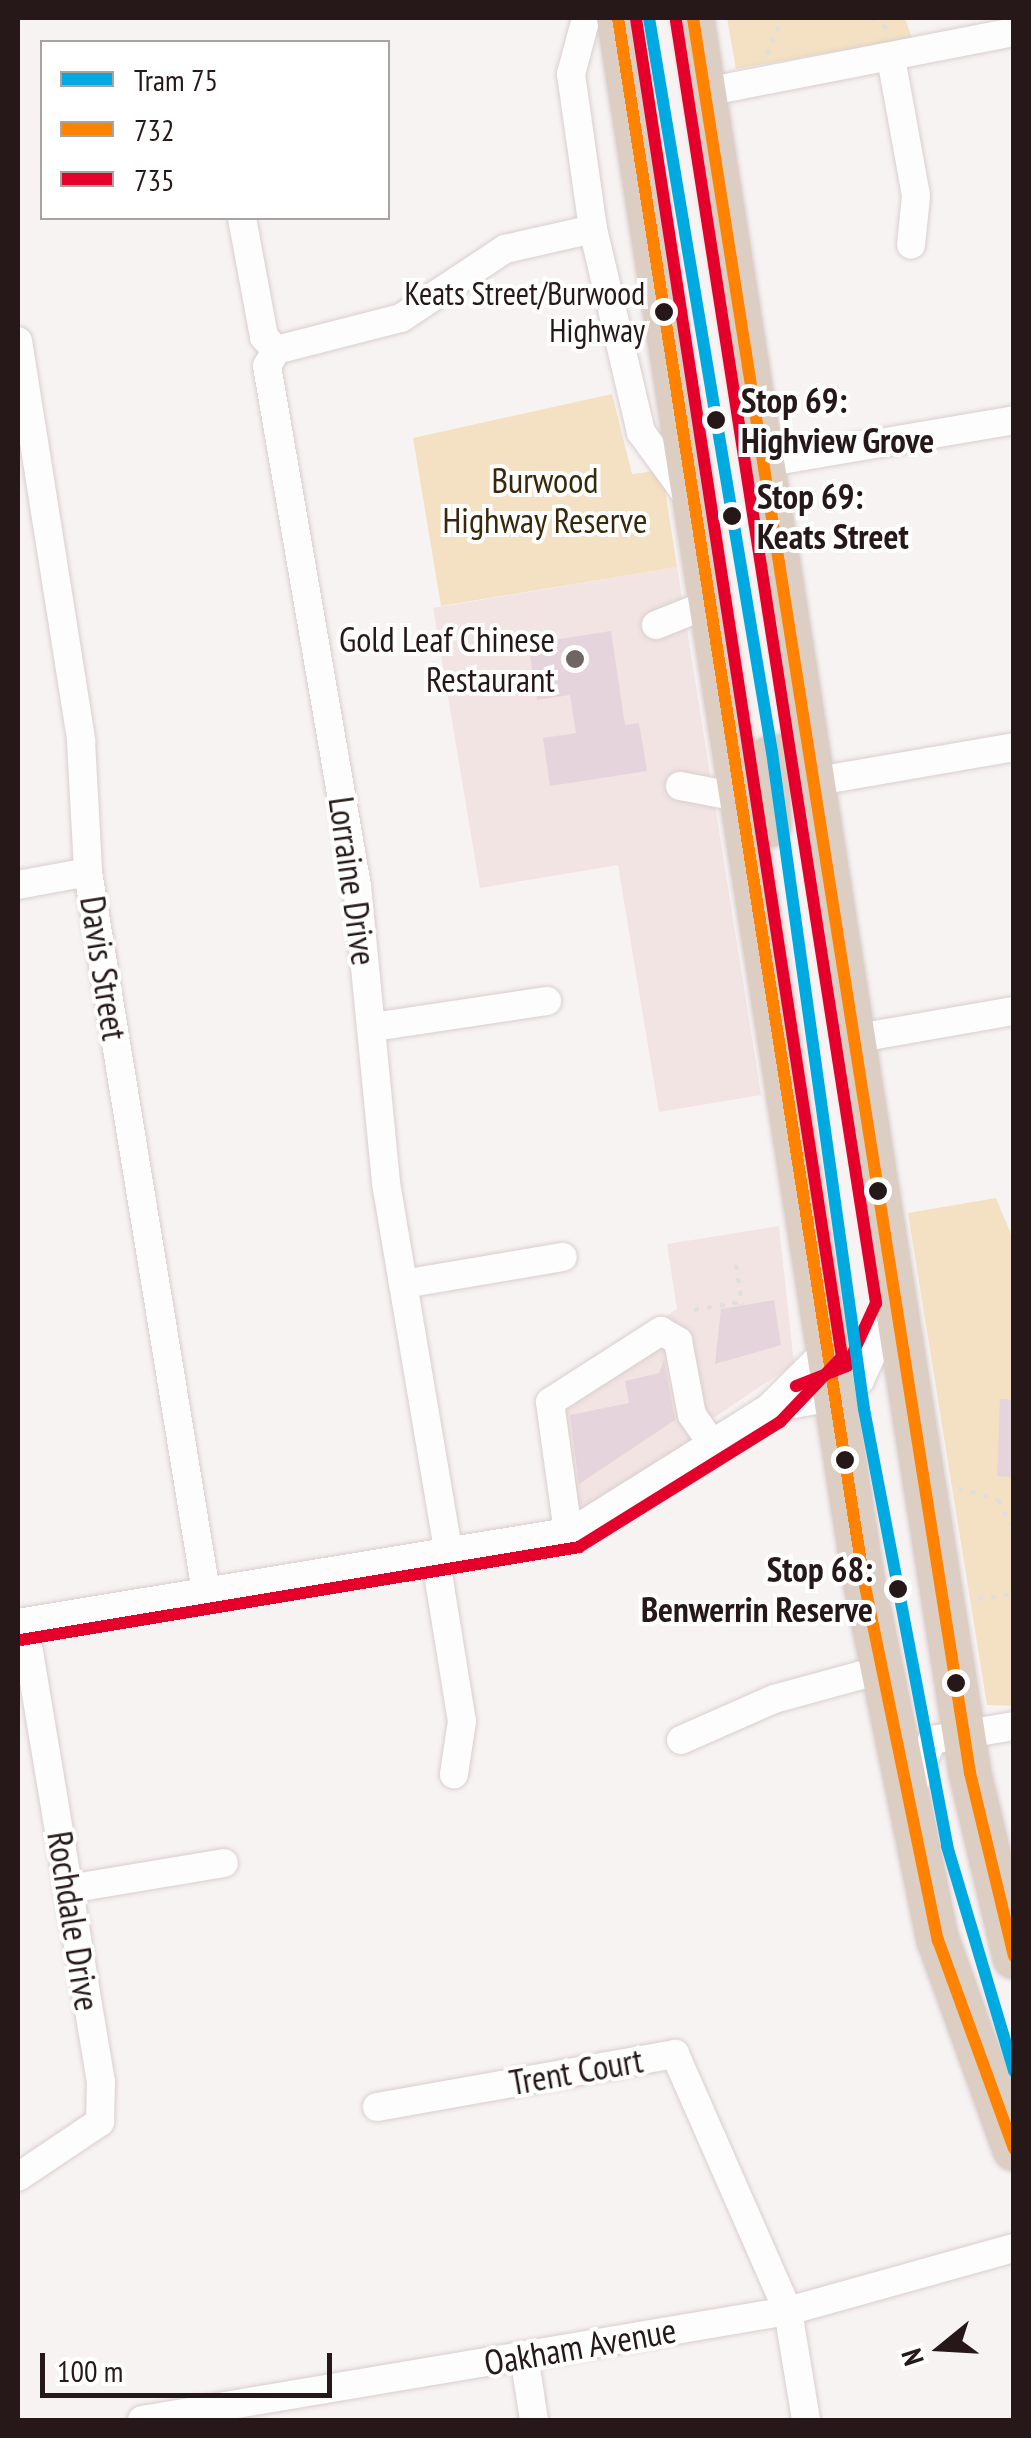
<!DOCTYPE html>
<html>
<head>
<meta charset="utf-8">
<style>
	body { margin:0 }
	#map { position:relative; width:1031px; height:2438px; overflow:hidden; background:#f8f3f3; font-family:"PT Sans Narrow",sans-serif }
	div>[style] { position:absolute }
	.built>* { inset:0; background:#f1e4e3 }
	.green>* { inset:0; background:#f4e1c3 }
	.building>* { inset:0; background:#e5d4dc }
	.path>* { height:4px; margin-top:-2px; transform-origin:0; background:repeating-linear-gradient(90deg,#e0dede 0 5px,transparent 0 13px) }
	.roads { filter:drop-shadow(0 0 2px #d9cece) drop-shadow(0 0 2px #d9cece) }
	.minor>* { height:28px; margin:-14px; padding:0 14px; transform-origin:14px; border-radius:14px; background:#fefdfd }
	.highway>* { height:42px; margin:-21px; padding:0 21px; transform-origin:21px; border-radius:21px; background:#ddcec3 }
	.bus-1>* { height:12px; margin:-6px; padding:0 6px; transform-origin:6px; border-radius:6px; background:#ff8200 }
	.bus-2>* { height:12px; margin:-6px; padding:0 6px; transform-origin:6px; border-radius:6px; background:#e4002b }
	.tram-1>* { height:12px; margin:-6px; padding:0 6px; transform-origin:6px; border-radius:6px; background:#00a9e0 }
	.dots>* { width:28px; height:28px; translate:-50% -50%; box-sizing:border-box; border:5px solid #fff; border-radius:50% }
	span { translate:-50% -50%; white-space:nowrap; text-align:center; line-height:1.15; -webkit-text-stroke:8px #fff; paint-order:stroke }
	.bus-label { font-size:32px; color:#261818 }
	.right { translate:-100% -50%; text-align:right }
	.stop-label { font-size:35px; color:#261818; font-weight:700 }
	.left { translate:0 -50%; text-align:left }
	.park-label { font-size:35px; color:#382809 }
	.poi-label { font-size:35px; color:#261818 }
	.street-label { font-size:35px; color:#261818 }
	.frame { position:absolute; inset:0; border:20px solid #261818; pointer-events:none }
	.legend { position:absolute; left:40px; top:40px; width:350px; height:180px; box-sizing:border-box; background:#fff; border:2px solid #a8a3a3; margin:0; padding:12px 18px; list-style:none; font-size:30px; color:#261818 }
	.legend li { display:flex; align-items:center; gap:20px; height:50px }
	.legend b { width:50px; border:2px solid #a8a3a3 }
	.north { position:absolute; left:891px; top:2298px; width:100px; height:100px; -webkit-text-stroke:8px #fff; paint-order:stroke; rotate:252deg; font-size:28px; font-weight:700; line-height:40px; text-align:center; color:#261818 }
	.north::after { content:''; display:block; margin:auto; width:35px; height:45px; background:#261818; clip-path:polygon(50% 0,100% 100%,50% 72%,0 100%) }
	.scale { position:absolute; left:40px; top:2353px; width:292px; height:45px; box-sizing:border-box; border:5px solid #261818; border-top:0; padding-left:12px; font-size:30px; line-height:35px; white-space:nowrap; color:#261818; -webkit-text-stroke:8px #fff; paint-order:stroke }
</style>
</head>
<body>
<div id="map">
	<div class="built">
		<i style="clip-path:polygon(677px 567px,761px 1095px,659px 1112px,618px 865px,480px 888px,433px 608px)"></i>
		<i style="clip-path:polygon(779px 1226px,794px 1364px,712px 1419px,718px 1428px,574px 1520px,543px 1398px,677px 1309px,667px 1244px)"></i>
	</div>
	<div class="green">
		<i style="clip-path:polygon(727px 18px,905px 18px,912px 38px,736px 69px)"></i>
		<i style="clip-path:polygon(612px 394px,632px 474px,662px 470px,677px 567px,441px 606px,413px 438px)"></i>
		<i style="clip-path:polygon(996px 1198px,1013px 1239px,1013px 1706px,987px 1705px,908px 1213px)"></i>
	</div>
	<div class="building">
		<i style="clip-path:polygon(611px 631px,625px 725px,639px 723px,647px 771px,550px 786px,543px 738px,576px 733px,570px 695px,537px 700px,528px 644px)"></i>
		<i style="clip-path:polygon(774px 1300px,781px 1345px,715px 1364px,721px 1309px)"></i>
		<i style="clip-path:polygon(664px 1360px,675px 1420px,579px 1484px,570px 1415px,629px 1403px,625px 1381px,659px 1373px)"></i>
		<i style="clip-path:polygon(1000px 1399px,1014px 1400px,1014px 1477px,997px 1476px)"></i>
	</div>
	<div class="path">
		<i style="left:872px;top:18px;width:25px;rotate:34deg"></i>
		<i style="left:767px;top:55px;width:40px;rotate:-68deg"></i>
		<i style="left:736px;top:1265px;width:40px;rotate:81.5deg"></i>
		<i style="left:694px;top:1310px;width:49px;rotate:-9.5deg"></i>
		<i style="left:958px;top:1488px;width:42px;rotate:16.7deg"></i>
		<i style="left:998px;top:1500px;width:34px;rotate:62deg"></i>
		<i style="left:978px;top:1599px;width:36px;rotate:-8deg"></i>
	</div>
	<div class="roads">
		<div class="minor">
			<i style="left:586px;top:18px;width:58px;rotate:105deg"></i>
			<i style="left:571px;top:74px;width:157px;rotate:81.9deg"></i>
			<i style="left:593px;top:229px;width:209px;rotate:76.7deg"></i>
			<i style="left:641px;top:432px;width:77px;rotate:54deg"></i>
			<i style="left:891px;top:58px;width:140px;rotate:79.7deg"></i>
			<i style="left:916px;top:196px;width:49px;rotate:95.8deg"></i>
			<i style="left:705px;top:92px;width:315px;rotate:-11deg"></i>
			<i style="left:242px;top:218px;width:121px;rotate:79.5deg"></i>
			<i style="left:264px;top:337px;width:18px;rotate:47deg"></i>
			<i style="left:276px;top:350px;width:18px;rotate:119deg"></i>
			<i style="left:267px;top:366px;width:528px;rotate:80.18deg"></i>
			<i style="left:357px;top:886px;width:298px;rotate:84.4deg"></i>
			<i style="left:386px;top:1183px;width:376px;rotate:80.4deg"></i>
			<i style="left:18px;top:341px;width:405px;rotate:81deg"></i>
			<i style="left:81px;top:741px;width:131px;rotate:86.9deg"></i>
			<i style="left:88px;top:872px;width:730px;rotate:80.69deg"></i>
			<i style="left:276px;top:350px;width:129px;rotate:-14.4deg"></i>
			<i style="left:401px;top:318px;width:125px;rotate:-33.6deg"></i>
			<i style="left:505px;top:249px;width:90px;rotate:-12.8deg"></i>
			<i style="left:763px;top:463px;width:255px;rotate:-9.7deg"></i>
			<i style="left:656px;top:625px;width:59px;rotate:-21.8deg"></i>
			<i style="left:812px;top:782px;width:205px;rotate:-9.8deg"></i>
			<i style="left:680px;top:786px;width:58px;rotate:10.9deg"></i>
			<i style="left:18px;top:885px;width:71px;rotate:-10.5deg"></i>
			<i style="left:373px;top:1027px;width:176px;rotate:-8.5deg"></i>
			<i style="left:853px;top:1039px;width:163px;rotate:-9.9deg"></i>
			<i style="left:403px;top:1284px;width:162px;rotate:-9.6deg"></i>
			<i style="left:771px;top:1408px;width:63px;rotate:-10.1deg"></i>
			<i style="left:833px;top:1397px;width:32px;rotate:-32deg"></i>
			<i style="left:860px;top:1380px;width:81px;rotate:-65.3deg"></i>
			<i style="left:568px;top:1532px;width:131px;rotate:-97.9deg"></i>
			<i style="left:550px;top:1402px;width:132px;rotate:-32.6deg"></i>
			<i style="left:661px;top:1331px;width:20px;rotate:30deg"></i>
			<i style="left:678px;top:1341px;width:75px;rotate:79.3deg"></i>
			<i style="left:692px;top:1415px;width:37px;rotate:55deg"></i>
			<i style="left:435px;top:1555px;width:168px;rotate:80.8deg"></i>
			<i style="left:462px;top:1721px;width:54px;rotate:98.6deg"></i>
			<i style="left:18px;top:1623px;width:563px;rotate:-9.41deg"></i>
			<i style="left:573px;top:1531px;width:231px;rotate:-32.1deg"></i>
			<i style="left:769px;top:1408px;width:79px;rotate:-45deg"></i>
			<i style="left:681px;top:1740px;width:102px;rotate:-23.8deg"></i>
			<i style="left:774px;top:1699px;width:110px;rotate:-15.3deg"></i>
			<i style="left:912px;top:1790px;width:54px;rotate:-68.2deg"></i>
			<i style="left:932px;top:1740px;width:83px;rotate:-9.7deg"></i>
			<i style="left:69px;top:1889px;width:157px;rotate:-9.5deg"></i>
			<i style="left:377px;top:2107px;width:303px;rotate:-10.1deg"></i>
			<i style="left:675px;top:2054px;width:281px;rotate:66.3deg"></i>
			<i style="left:788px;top:2311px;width:110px;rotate:80.6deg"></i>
			<i style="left:18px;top:2177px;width:99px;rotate:-33.9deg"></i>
			<i style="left:100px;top:2122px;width:40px;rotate:-88.6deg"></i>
			<i style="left:101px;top:2082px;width:466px;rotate:-99.5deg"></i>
			<i style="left:524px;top:2355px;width:66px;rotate:81.3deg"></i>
			<i style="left:142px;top:2420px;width:655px;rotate:-9.58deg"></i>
			<i style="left:788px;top:2311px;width:235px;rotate:-15.6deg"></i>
		</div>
		<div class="highway">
			<i style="left:618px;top:18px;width:1582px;rotate:81.06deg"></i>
			<i style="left:864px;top:1581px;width:367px;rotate:78.4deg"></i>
			<i style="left:938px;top:1940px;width:223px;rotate:70.1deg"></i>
			<i style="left:693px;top:18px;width:1777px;rotate:81.03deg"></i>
			<i style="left:970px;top:1773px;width:190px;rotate:76.6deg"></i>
			<i style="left:770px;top:826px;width:67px;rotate:-92.6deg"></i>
			<i style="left:767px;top:759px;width:41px;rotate:-12.7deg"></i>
		</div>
	</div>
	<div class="bus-1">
		<i style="left:618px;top:18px;width:1582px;rotate:81.06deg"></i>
		<i style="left:864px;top:1581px;width:367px;rotate:78.4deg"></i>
		<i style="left:938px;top:1940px;width:222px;rotate:70deg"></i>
		<i style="left:693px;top:18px;width:1777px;rotate:81.03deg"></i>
		<i style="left:970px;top:1773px;width:188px;rotate:76.5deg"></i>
	</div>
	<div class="bus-2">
		<i style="left:676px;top:21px;width:1298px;rotate:81.13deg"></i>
		<i style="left:876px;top:1303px;width:69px;rotate:114.7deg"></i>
		<i style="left:847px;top:1366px;width:55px;rotate:158.6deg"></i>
		<i style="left:21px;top:1640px;width:566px;rotate:-9.46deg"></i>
		<i style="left:579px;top:1547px;width:237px;rotate:-31.9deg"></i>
		<i style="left:780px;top:1422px;width:90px;rotate:-46.4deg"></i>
		<i style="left:842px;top:1357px;width:1355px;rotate:-98.75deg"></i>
	</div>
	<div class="tram-1">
		<i style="left:649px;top:18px;width:744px;rotate:80.49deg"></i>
		<i style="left:772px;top:752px;width:663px;rotate:82.03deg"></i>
		<i style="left:864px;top:1409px;width:445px;rotate:79.2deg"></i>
		<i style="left:947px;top:1846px;width:235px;rotate:73.4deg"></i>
	</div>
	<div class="dots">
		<i style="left:664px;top:312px;background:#261818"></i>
		<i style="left:716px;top:420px;background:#261818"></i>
		<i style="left:732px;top:516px;background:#261818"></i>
		<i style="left:575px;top:659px;background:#706565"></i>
		<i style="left:878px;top:1191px;background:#261818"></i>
		<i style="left:845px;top:1460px;background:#261818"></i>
		<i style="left:898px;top:1589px;background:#261818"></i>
		<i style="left:956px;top:1683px;background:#261818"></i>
	</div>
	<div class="bus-label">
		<span class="right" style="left:645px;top:312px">Keats Street/Burwood<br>Highway</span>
	</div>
	<div class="stop-label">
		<span class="left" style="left:741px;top:420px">Stop 69:<br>Highview Grove</span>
		<span class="left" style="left:757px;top:516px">Stop 69:<br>Keats Street</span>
		<span class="right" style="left:873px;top:1589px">Stop 68:<br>Benwerrin Reserve</span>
	</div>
	<div class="park-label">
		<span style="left:545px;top:500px">Burwood<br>Highway Reserve</span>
	</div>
	<div class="poi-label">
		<span class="right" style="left:555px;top:659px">Gold Leaf Chinese<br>Restaurant</span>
	</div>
	<div class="street-label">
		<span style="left:353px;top:881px;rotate:82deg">Lorraine Drive</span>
		<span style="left:104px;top:968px;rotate:81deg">Davis Street</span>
		<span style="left:74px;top:1921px;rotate:81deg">Rochdale Drive</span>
		<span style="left:576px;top:2071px;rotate:-10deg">Trent Court</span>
		<span style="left:580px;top:2346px;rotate:-10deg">Oakham Avenue</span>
	</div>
	<div class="frame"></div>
	<ul class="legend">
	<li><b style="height:12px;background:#00a9e0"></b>Tram 75</li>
	<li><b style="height:12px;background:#ff8200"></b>732</li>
	<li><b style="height:12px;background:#e4002b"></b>735</li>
	</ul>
	<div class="north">N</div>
	<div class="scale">100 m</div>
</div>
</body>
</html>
